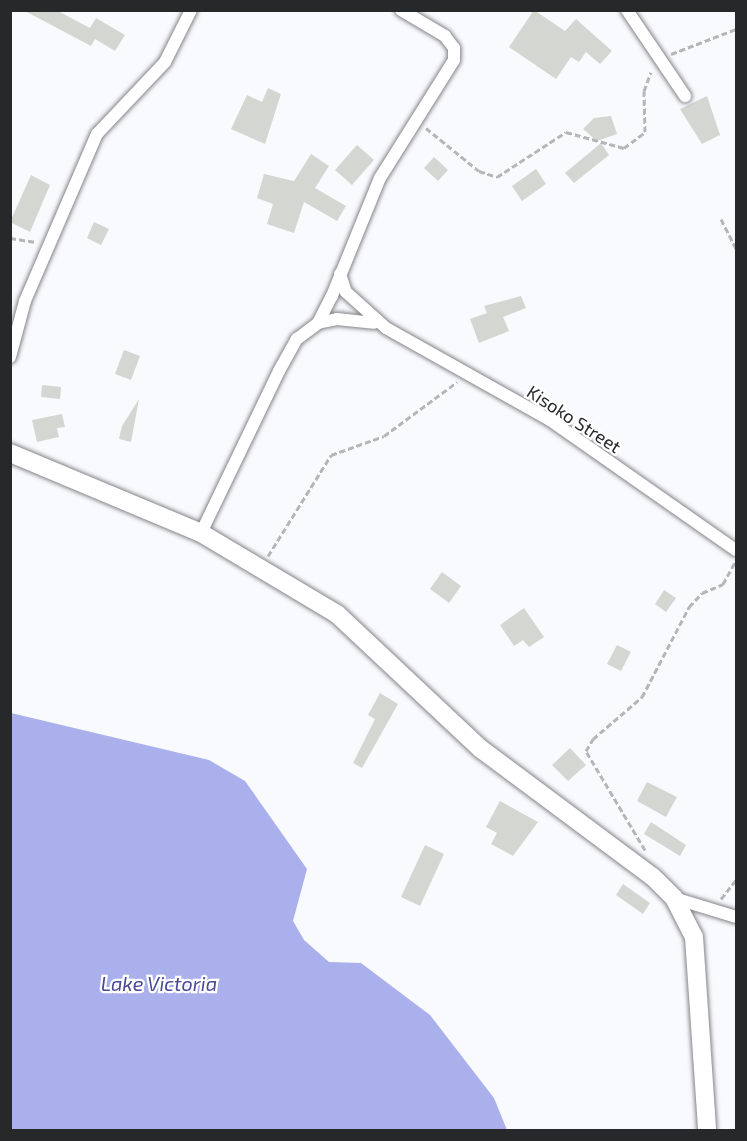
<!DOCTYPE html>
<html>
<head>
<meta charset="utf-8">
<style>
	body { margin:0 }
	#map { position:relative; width:747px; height:1141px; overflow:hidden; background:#f9fafe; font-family:"Exo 2",sans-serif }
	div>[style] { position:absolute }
	.water>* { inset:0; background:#aab0ec }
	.building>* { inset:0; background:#d3d6d1 }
	.path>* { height:3px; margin-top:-1.5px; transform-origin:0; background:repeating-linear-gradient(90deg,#b5b6ba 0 6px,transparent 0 9px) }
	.roads { filter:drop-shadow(0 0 2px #84858a) drop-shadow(0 0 2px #84858a) }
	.street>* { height:12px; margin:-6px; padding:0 6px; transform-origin:6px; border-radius:6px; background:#fff }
	.secondary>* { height:18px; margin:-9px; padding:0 9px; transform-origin:9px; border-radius:9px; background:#fff }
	span { translate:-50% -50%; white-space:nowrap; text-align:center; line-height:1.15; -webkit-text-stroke:4.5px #fff; paint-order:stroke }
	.street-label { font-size:18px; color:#27282a }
	.water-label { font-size:20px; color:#494a93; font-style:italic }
	.frame { position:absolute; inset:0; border:12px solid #27282a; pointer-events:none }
</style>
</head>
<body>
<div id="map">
	<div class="water">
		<i style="clip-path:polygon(11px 713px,209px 760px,245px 781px,307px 869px,293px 921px,304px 940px,329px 962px,361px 963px,430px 1015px,494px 1098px,507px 1130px,11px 1130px)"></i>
	</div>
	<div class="building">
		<i style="clip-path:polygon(23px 10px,56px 10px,90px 28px,96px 18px,125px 35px,115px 51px,95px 39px,91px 46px)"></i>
		<i style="clip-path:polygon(534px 10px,565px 31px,576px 19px,612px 51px,600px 64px,586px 52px,579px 62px,571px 57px,556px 79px,509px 47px)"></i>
		<i style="clip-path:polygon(268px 88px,281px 94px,265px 144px,231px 129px,247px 95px,262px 102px)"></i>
		<i style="clip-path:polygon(707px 96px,720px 135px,702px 144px,680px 109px)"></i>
		<i style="clip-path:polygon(611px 116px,617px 134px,597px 141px,583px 129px,594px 118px)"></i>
		<i style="clip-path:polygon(601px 143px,609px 155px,574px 183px,565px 173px)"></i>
		<i style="clip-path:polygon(357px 145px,374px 160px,352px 185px,335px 170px)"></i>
		<i style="clip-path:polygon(311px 154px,329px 166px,315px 188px,346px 206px,337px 221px,304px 202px,294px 233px,267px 224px,273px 204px,257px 198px,264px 174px,294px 181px)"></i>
		<i style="clip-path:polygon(434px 157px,448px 170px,438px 181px,424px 168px)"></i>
		<i style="clip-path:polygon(536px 169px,546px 184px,522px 201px,512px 186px)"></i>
		<i style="clip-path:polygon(31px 175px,50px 185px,30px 232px,10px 222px)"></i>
		<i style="clip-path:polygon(94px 222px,109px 229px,101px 245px,87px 238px)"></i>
		<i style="clip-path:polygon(521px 296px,526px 308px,503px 317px,509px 331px,479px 343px,470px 319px,487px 313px,484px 306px)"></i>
		<i style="clip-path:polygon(124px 350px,140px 356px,131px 380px,115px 374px)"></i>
		<i style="clip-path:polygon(42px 385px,61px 387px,60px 399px,41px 397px)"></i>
		<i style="clip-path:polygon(139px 399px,131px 442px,119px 439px,122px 426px)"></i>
		<i style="clip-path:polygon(62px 414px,65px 427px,57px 428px,59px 437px,37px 442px,32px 420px)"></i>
		<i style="clip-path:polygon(442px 572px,461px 586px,449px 603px,430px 589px)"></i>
		<i style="clip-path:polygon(664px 590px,676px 598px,666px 612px,655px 604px)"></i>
		<i style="clip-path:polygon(524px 608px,544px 637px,529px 647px,523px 640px,514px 646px,500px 625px)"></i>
		<i style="clip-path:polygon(617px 645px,631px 652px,621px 671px,607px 664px)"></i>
		<i style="clip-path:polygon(380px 693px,398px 704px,362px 768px,353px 763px,375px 719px,368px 715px)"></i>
		<i style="clip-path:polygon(570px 748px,586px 765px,568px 781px,552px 765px)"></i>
		<i style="clip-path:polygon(647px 782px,677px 797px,666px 817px,637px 801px)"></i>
		<i style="clip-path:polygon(500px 801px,538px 822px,513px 856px,491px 844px,497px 833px,486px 827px)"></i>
		<i style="clip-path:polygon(651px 822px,686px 845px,680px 856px,644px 834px)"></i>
		<i style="clip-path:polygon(425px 845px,444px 854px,420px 906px,401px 897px)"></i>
		<i style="clip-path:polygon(623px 884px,650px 903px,643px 914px,616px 895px)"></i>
	</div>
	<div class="path">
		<i style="left:671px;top:54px;width:70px;rotate:-21deg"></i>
		<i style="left:426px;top:128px;width:68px;rotate:39.1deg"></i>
		<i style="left:479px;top:171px;width:19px;rotate:18deg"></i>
		<i style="left:497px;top:177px;width:82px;rotate:-33.1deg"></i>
		<i style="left:566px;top:132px;width:60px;rotate:15.4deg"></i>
		<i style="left:624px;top:148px;width:26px;rotate:-37deg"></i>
		<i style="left:645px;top:132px;width:41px;rotate:-91.4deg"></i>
		<i style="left:644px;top:91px;width:20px;rotate:-70deg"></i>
		<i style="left:721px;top:219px;width:33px;rotate:63deg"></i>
		<i style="left:10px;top:238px;width:26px;rotate:9deg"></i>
		<i style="left:268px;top:556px;width:119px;rotate:-58deg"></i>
		<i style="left:331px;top:455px;width:56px;rotate:-19.7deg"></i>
		<i style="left:384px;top:436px;width:91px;rotate:-36.5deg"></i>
		<i style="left:645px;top:850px;width:115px;rotate:-120.8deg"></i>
		<i style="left:586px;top:751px;width:14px;rotate:-60deg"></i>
		<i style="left:593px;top:739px;width:65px;rotate:-40.6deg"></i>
		<i style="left:642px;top:697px;width:102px;rotate:-62.4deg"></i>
		<i style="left:689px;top:607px;width:19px;rotate:-47deg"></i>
		<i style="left:702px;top:593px;width:23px;rotate:-23deg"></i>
		<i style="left:723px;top:584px;width:25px;rotate:-61deg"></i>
		<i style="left:721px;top:899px;width:24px;rotate:-52deg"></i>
	</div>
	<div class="roads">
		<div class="street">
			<i style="left:627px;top:10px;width:104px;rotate:56deg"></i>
			<i style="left:340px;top:274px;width:19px;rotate:72deg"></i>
			<i style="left:346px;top:292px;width:54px;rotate:42deg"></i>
			<i style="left:386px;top:328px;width:188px;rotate:29.3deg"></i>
			<i style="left:550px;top:420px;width:227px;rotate:35deg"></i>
			<i style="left:318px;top:323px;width:19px;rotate:-12deg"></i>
			<i style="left:337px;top:319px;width:37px;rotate:6deg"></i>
			<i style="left:10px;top:357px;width:58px;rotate:-75deg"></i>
			<i style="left:25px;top:301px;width:182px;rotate:-66.7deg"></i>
			<i style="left:97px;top:134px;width:99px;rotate:-46.6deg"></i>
			<i style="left:165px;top:62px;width:58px;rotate:-63.4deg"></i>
			<i style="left:201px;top:533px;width:180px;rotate:-64.3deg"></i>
			<i style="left:279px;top:371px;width:37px;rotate:-61deg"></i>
			<i style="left:297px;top:339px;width:26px;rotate:-37deg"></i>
			<i style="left:318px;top:323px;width:30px;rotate:-63deg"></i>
			<i style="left:332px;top:296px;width:127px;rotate:-67.9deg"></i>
			<i style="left:380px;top:178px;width:139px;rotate:-57.9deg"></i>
			<i style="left:454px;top:60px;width:12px;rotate:-90deg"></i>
			<i style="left:454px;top:48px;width:15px;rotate:-127deg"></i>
			<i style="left:445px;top:36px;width:51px;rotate:-149.4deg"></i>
			<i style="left:674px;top:898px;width:65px;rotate:17deg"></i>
		</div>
		<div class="secondary">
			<i style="left:10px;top:453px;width:207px;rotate:22.7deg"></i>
			<i style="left:201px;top:533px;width:158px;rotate:30.8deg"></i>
			<i style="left:337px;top:614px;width:197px;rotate:43.2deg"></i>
			<i style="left:481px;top:749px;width:214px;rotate:36.7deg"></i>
			<i style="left:653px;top:877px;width:30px;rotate:45deg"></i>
			<i style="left:674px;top:898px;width:44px;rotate:62.9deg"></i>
			<i style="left:694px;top:937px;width:193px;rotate:86.1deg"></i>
		</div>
	</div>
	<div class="street-label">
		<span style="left:574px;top:419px;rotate:33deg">Kisoko Street</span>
	</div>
	<div class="water-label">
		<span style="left:159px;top:983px">Lake Victoria</span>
	</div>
	<div class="frame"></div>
</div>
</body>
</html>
